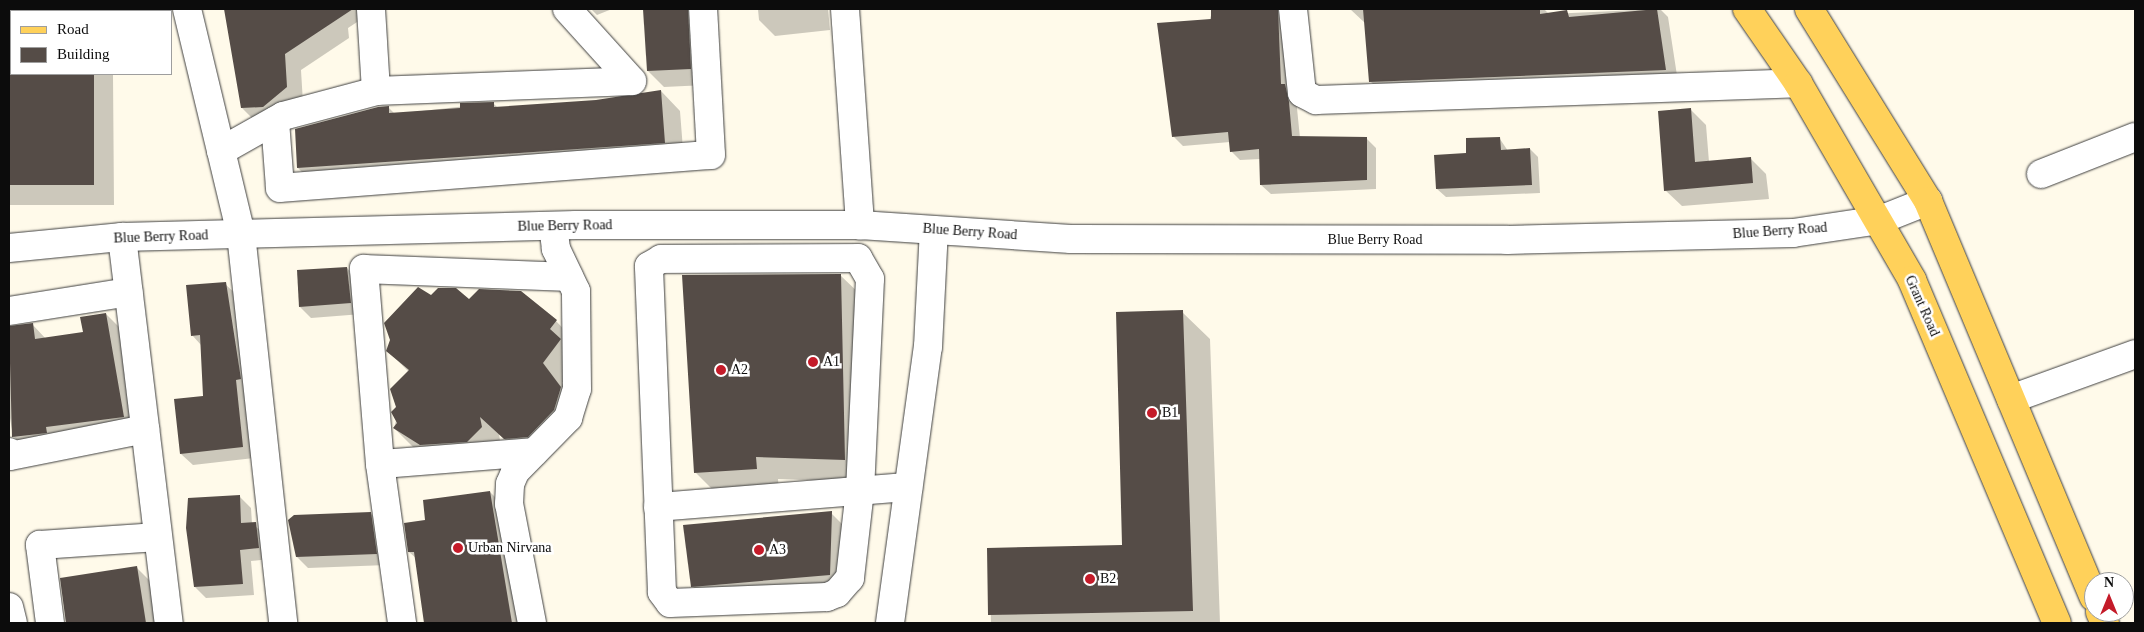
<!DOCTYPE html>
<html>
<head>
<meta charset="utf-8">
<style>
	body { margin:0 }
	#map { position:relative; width:2144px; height:632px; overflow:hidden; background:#fffaea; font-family:"Times New Roman",serif }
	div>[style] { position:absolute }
	.shadow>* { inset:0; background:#0003 }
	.building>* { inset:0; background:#554c47 }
	.roads { filter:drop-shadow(0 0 1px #3f3f3f) drop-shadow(0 0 1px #3f3f3f) }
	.minor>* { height:28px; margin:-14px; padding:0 14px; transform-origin:14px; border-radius:14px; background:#fff }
	.major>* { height:28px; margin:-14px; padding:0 14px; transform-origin:14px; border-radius:14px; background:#ffd15a }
	.dots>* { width:14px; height:14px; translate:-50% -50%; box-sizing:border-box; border:2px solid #fff; border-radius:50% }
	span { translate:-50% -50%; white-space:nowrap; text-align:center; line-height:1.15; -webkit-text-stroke:5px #fff; paint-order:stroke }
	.street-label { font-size:14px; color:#0c0c0c }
	.poi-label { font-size:14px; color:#0c0c0c }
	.left { translate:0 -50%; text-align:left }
	.frame { position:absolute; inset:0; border:10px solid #0c0c0c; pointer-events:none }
	.legend { position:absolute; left:10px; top:10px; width:162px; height:65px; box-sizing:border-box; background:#fff; border:1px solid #9e9e9e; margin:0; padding:6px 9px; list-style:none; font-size:15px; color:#0c0c0c }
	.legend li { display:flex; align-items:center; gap:10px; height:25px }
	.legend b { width:25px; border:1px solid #9e9e9e }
	.north { position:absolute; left:2084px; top:572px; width:50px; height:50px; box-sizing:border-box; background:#fff; border:1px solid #9e9e9e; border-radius:50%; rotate:0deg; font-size:14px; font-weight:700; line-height:20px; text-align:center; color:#0c0c0c }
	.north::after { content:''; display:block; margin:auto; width:18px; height:22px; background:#c41b29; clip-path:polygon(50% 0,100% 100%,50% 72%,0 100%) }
</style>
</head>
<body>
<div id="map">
	<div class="shadow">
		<i style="clip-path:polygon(225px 9px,377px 9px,348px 28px,349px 38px,301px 70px,303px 103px,258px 124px,242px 108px)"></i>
		<i style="clip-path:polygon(591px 9px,612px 9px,597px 15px)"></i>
		<i style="clip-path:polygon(645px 9px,705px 9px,706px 85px,664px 87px,648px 71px)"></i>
		<i style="clip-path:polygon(758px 9px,828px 9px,830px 30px,775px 36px,759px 20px)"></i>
		<i style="clip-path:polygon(1213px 9px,1287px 9px,1300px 138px,1367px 139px,1376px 148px,1376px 189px,1271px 194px,1261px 185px,1261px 159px,1240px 160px,1231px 151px,1230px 142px,1183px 146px,1174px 137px)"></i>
		<i style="clip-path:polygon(1350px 9px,1544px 9px,1549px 14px,1660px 9px,1668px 17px,1678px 82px,1383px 94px,1371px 82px,1365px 23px)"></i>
		<i style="clip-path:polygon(9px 12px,11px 74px,113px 74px,114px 205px,9px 205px)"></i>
		<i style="clip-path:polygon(661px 91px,680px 111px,684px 162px,318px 188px,298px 168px,296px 130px,388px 107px,395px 114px,493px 103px,498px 108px,597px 102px)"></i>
		<i style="clip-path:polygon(1690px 109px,1706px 125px,1709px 162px,1750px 158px,1766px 174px,1769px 199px,1682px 206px,1665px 190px)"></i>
		<i style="clip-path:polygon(1500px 139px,1508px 151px,1530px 149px,1538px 157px,1540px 193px,1446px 197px,1437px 189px)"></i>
		<i style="clip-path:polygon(347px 268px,358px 280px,362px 314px,311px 318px,300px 307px)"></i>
		<i style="clip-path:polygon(840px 275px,863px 297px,867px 482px,778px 479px,779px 491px,718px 495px,695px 472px)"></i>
		<i style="clip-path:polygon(225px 284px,237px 295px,254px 458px,193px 465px,181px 454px,204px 397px,201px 345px,192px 335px)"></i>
		<i style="clip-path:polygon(431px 296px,556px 321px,575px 341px,580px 360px,562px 383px,581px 402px,525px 458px,499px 434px,501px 447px,414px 448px,394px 428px,409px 372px,388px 351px)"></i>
		<i style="clip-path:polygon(1182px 312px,1210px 339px,1220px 623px,991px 623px,989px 549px,1123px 546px)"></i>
		<i style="clip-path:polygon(106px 314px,122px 330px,139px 433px,29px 452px,13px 436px,9px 412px,9px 327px,32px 324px,46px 339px,84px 333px)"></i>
		<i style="clip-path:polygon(490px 492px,512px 514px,530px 623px,425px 623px,417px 559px,409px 552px,427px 521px)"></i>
		<i style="clip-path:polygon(239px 496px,251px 508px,252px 524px,267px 535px,270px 559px,251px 561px,254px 595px,206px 598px,195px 587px)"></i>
		<i style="clip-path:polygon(370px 513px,382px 525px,387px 565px,308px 568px,297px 557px,289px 520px)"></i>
		<i style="clip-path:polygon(831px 513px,847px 529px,846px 591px,708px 602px,692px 586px)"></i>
		<i style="clip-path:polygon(137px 568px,153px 584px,159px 623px,68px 623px,61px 579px)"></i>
	</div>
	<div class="building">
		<i style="clip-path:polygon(224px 9px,353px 9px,285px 54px,287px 87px,263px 107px,241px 108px)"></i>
		<i style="clip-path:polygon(643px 9px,688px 9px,691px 69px,647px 71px)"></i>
		<i style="clip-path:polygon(1211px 9px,1278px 9px,1281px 84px,1285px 84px,1289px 102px,1292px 136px,1367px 137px,1367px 180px,1260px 185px,1259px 149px,1230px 152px,1228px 132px,1172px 137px,1157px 23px,1211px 19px)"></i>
		<i style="clip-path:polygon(1363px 9px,1540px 9px,1540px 14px,1567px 10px,1569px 17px,1657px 9px,1666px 70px,1369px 82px)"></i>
		<i style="clip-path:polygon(9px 74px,94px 74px,94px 185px,9px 185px)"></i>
		<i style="clip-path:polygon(661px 90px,665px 143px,297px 168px,295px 129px,378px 107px,389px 106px,389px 113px,460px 108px,460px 103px,494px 102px,494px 107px,596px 100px)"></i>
		<i style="clip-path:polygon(1691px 108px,1695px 162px,1751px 157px,1753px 183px,1664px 191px,1658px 111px)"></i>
		<i style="clip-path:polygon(1500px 137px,1501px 150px,1530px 148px,1532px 185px,1436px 189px,1434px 155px,1466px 153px,1466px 138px)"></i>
		<i style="clip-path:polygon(347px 267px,351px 303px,299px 307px,297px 270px)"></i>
		<i style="clip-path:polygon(841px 274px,845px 460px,756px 457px,757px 469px,694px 473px,682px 275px)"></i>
		<i style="clip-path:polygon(226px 282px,241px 379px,236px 380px,243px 447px,180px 454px,174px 399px,203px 396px,200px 335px,191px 336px,186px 285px)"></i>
		<i style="clip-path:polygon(418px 287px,431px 295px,438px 288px,456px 288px,469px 299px,479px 289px,521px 291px,557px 320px,550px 329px,561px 339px,543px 363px,561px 387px,554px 410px,528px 437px,504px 439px,480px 417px,482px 427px,467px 442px,420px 445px,393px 428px,397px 423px,391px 412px,396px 407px,390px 389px,409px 370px,386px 351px,390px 340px,384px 323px)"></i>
		<i style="clip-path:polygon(1183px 310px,1193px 611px,988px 615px,987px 548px,1122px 545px,1116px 312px)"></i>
		<i style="clip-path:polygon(106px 313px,124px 417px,46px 427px,47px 433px,12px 437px,9px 326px,33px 323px,35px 339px,83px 332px,80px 317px)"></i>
		<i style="clip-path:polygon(490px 491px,512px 623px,424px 623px,414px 552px,408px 552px,404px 523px,425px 520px,423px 500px)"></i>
		<i style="clip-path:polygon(240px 495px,241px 523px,256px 522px,259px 548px,240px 550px,243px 584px,194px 587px,186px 528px,188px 498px)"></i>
		<i style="clip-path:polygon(832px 511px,830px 575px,691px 587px,683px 525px)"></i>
		<i style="clip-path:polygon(371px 512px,377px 554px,296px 557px,288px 520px,294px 515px)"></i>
		<i style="clip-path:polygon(137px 566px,146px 623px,66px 623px,60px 578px)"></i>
	</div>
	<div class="roads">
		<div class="minor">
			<i style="left:187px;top:9px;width:231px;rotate:76.5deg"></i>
			<i style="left:241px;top:234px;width:391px;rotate:83.8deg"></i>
			<i style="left:371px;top:9px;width:82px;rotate:86.5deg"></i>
			<i style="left:567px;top:9px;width:97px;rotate:47.9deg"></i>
			<i style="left:845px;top:9px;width:217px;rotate:86deg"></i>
			<i style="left:1293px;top:9px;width:84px;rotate:83.9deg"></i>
			<i style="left:1302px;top:93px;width:16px;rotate:27deg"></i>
			<i style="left:1316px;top:100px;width:482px;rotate:-2deg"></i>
			<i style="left:275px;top:121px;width:67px;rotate:85.7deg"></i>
			<i style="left:280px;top:188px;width:432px;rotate:-4.4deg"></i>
			<i style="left:711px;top:155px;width:146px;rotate:-93.1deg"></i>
			<i style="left:221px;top:151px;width:71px;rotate:-29.4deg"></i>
			<i style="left:283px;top:116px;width:96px;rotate:-15deg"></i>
			<i style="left:376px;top:91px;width:256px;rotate:-2.2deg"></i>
			<i style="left:2041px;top:174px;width:101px;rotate:-21.5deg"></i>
			<i style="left:122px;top:237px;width:389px;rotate:83.1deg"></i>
			<i style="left:9px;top:248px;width:114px;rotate:-5.6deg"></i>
			<i style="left:122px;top:237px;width:454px;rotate:-1.5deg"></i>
			<i style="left:576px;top:225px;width:284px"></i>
			<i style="left:860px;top:225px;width:211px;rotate:3.8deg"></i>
			<i style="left:1071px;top:239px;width:436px;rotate:0.1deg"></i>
			<i style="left:1507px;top:240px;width:286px;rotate:-1.4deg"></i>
			<i style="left:1793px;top:233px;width:88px;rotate:-8.5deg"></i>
			<i style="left:1880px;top:220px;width:52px;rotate:-21.6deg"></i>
			<i style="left:858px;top:258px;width:24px;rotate:60deg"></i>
			<i style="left:870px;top:279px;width:211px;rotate:92.7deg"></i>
			<i style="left:860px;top:490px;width:89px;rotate:96.5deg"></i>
			<i style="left:850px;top:578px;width:20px;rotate:131deg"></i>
			<i style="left:837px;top:593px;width:11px;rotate:158deg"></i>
			<i style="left:827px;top:597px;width:157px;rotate:177.8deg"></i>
			<i style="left:670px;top:603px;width:14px;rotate:-126deg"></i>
			<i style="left:662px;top:592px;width:326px;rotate:-92.3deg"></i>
			<i style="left:649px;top:266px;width:14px;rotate:-30deg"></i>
			<i style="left:661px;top:259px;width:197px;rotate:-0.3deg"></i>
			<i style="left:9px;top:311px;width:121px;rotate:-9deg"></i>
			<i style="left:2011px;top:399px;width:132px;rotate:-19.9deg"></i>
			<i style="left:9px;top:452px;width:4px;rotate:76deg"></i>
			<i style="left:10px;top:456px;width:138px;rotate:-11.3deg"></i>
			<i style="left:534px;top:452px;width:154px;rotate:175.5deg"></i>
			<i style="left:380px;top:464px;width:196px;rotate:-94.7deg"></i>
			<i style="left:364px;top:269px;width:205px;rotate:2.2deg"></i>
			<i style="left:380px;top:464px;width:161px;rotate:82.1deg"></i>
			<i style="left:658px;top:507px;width:251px;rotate:-4.6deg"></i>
			<i style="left:9px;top:607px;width:16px;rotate:76deg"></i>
			<i style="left:50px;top:623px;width:79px;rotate:-97.3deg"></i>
			<i style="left:40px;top:545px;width:118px;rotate:-3.9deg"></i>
			<i style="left:532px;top:623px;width:121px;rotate:-100.9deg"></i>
			<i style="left:509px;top:504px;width:20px;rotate:-87deg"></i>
			<i style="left:510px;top:484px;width:13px;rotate:-67deg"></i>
			<i style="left:515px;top:472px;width:76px;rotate:-45.5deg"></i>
			<i style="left:568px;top:418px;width:30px;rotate:-73deg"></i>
			<i style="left:577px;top:389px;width:98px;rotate:-90.6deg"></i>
			<i style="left:576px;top:291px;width:47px;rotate:-115.5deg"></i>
			<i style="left:556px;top:249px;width:23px;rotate:-97deg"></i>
			<i style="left:890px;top:623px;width:279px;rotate:-82.2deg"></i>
			<i style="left:928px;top:347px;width:117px;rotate:-87.1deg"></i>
		</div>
		<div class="major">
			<i style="left:1747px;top:9px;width:90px;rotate:55.4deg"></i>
			<i style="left:1798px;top:83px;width:228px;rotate:59.9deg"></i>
			<i style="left:1912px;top:280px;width:372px;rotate:67.1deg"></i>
			<i style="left:1809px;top:9px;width:226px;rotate:58.2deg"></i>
			<i style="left:1928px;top:201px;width:429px;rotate:67.3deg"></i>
			<i style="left:2100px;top:612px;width:12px;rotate:66deg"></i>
		</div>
	</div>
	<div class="dots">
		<i style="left:813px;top:362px;background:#c41b29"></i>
		<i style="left:721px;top:370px;background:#c41b29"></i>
		<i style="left:1152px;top:413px;background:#c41b29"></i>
		<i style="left:458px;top:548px;background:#c41b29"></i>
		<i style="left:759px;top:550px;background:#c41b29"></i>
		<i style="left:1090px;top:579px;background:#c41b29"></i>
	</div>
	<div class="street-label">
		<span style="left:565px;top:226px;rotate:-1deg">Blue Berry Road</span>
		<span style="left:1780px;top:231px;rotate:-4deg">Blue Berry Road</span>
		<span style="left:970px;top:232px;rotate:4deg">Blue Berry Road</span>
		<span style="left:161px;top:237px;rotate:-2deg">Blue Berry Road</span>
		<span style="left:1375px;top:240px">Blue Berry Road</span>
		<span style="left:1922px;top:306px;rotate:66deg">Grant Road</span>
	</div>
	<div class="poi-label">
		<span class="left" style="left:823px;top:362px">A1</span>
		<span class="left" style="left:731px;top:370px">A2</span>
		<span class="left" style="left:1162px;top:413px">B1</span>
		<span class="left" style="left:468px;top:548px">Urban Nirvana</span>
		<span class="left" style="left:769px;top:550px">A3</span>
		<span class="left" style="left:1100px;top:579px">B2</span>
	</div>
	<div class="frame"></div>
	<ul class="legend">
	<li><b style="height:6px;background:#ffd15a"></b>Road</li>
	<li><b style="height:14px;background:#554c47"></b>Building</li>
	</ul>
	<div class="north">N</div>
</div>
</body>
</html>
